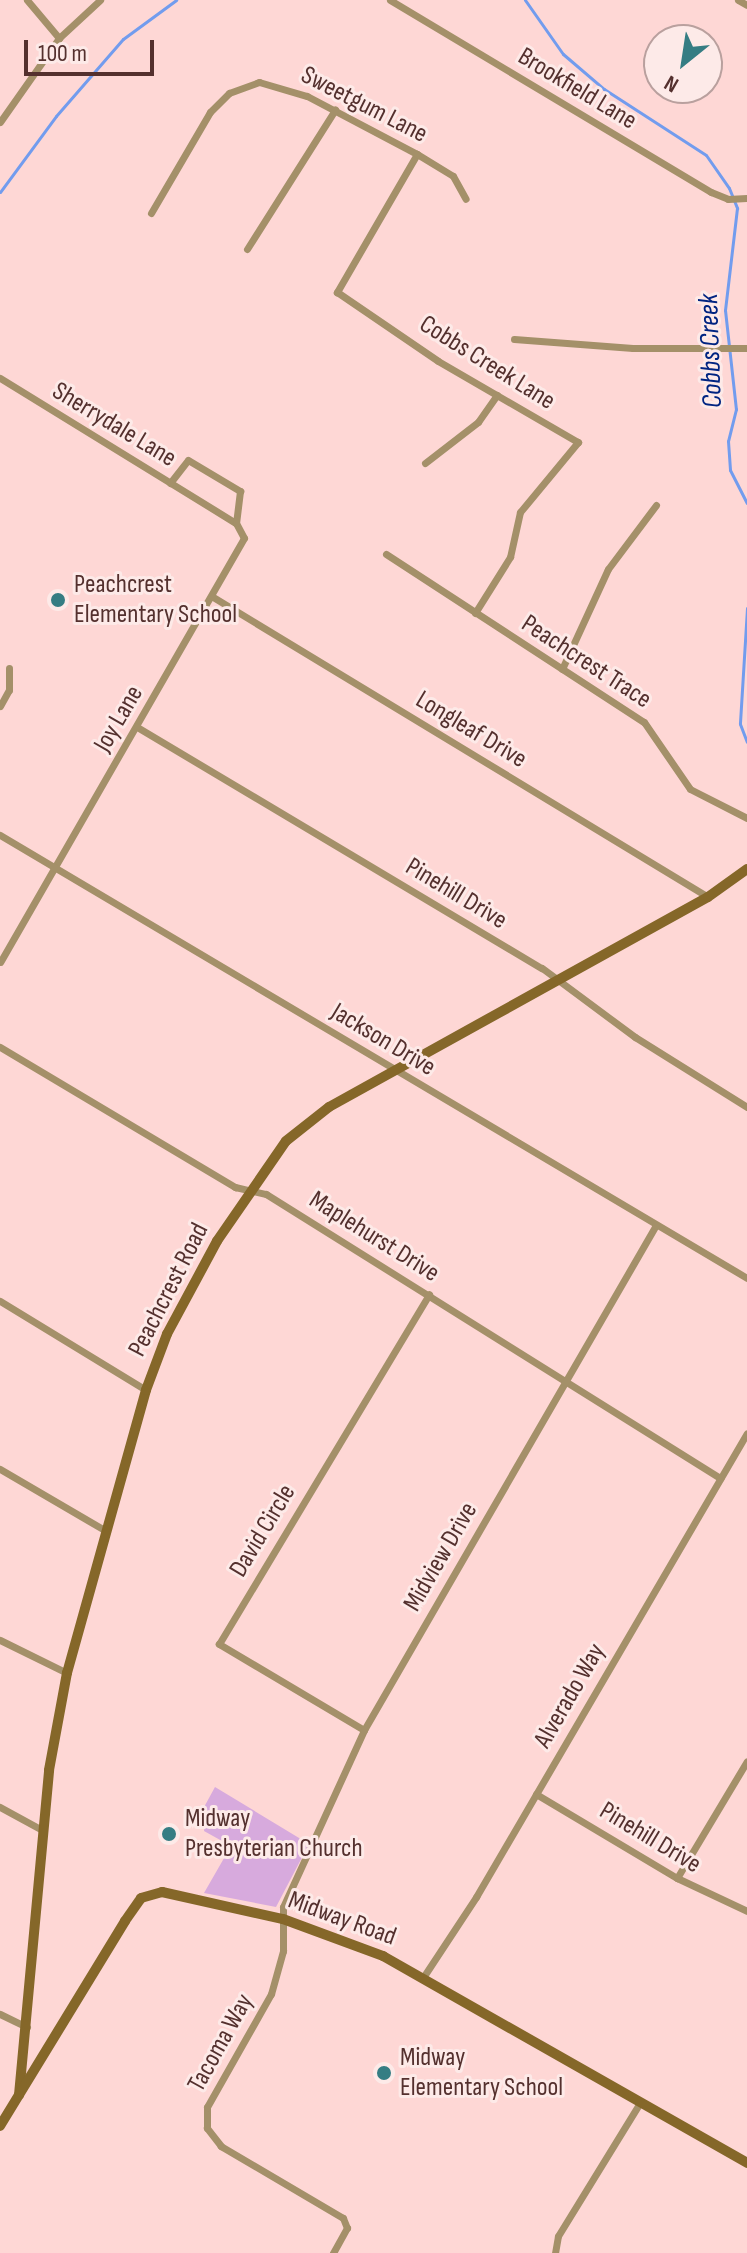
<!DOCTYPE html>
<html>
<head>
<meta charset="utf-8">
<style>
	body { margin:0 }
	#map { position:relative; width:747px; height:2253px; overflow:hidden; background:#fed7d5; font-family:"Sofia Sans Condensed",sans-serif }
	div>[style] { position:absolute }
	.green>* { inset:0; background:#d7aadd }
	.stream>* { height:3px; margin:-1.5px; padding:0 1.5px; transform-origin:1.5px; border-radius:1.5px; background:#729cee }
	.street>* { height:7px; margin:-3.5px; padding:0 3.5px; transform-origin:3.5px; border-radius:3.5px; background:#a49069 }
	.secondary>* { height:10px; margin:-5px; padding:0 5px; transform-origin:5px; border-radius:5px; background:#856729 }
	.dots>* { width:22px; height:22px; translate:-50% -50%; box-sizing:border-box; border:4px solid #fdeae8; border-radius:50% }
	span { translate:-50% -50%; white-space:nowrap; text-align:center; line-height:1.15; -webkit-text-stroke:6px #fdeae8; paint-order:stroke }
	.street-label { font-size:26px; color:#54302e }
	.poi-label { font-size:26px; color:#54302e }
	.left { translate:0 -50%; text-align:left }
	.water-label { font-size:28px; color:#002481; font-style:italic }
	.north { position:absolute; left:643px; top:24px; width:80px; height:80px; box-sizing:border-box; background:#fdeae8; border:2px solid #b9a09e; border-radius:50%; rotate:210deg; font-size:22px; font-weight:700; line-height:32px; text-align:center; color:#54302e }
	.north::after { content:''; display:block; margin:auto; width:28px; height:36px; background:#357d83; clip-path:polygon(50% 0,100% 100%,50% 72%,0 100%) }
	.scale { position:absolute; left:24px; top:40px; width:130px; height:36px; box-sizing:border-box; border:4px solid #54302e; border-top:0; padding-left:10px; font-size:24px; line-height:28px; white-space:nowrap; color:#54302e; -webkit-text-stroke:6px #fdeae8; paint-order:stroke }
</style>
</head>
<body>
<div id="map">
	<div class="green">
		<i style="clip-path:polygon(215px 1787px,309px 1844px,276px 1907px,204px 1893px,231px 1846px,204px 1831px,207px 1812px,203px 1809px)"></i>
	</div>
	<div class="stream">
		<i style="left:525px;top:0;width:66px;rotate:54.9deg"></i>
		<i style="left:563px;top:54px;width:54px;rotate:40.5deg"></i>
		<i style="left:604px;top:89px;width:121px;rotate:32.9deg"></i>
		<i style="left:706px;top:155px;width:40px;rotate:55.1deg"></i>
		<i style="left:729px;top:188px;width:22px;rotate:68deg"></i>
		<i style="left:737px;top:208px;width:103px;rotate:96.7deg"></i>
		<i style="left:725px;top:310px;width:100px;rotate:83.7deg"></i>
		<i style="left:736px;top:409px;width:33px;rotate:104deg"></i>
		<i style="left:728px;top:441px;width:29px;rotate:86deg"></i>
		<i style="left:730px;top:470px;width:37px;rotate:63deg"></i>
		<i style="left:0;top:192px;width:94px;rotate:-53.6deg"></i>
		<i style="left:56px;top:116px;width:102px;rotate:-49deg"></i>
		<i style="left:123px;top:39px;width:66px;rotate:-36.3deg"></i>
		<i style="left:747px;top:608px;width:116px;rotate:93.5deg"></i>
		<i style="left:740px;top:724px;width:19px;rotate:69deg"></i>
	</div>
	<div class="street">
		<i style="left:27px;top:0;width:50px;rotate:49.9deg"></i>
		<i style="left:390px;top:0;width:374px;rotate:30.9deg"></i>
		<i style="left:711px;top:192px;width:18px;rotate:22deg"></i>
		<i style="left:728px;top:199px;width:19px;rotate:-3deg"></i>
		<i style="left:738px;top:0;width:10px;rotate:29deg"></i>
		<i style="left:0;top:122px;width:103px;rotate:-54.9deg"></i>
		<i style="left:59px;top:38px;width:56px;rotate:-42.8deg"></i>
		<i style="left:417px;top:154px;width:160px;rotate:120.1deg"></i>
		<i style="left:337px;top:292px;width:122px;rotate:34.3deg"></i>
		<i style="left:438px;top:361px;width:162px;rotate:30.1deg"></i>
		<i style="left:578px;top:442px;width:91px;rotate:129.6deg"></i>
		<i style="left:520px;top:512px;width:46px;rotate:102.5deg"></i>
		<i style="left:510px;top:557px;width:66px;rotate:122deg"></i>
		<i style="left:151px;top:213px;width:117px;rotate:-59.7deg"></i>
		<i style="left:210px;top:112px;width:27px;rotate:-45deg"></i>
		<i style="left:229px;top:93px;width:32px;rotate:-20deg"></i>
		<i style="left:259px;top:82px;width:50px;rotate:16.3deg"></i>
		<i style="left:307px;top:96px;width:124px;rotate:27.8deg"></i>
		<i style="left:417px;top:154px;width:42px;rotate:31.4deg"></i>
		<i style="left:453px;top:176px;width:26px;rotate:61deg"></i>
		<i style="left:247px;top:249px;width:165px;rotate:-57.7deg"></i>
		<i style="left:514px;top:339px;width:119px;rotate:4.3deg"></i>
		<i style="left:633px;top:348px;width:114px"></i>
		<i style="left:0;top:378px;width:277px;rotate:31.6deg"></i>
		<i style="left:236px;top:523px;width:17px;rotate:62deg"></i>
		<i style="left:244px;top:538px;width:489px;rotate:119.9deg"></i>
		<i style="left:425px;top:463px;width:67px;rotate:-37.7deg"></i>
		<i style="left:478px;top:422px;width:33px;rotate:-55deg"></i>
		<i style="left:170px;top:483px;width:29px;rotate:-52deg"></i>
		<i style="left:188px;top:460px;width:61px;rotate:30.8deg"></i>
		<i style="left:240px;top:491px;width:32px;rotate:97deg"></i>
		<i style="left:386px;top:554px;width:308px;rotate:33.1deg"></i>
		<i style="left:644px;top:722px;width:81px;rotate:55.5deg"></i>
		<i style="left:690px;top:789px;width:64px;rotate:27deg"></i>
		<i style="left:213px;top:597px;width:579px;rotate:31.22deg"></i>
		<i style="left:562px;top:669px;width:110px;rotate:-65.3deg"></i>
		<i style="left:608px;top:569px;width:80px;rotate:-53.1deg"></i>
		<i style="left:0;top:706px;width:18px;rotate:-61deg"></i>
		<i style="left:9px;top:690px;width:22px;rotate:-90deg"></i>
		<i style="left:137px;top:727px;width:471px;rotate:30.8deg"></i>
		<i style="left:542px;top:968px;width:116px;rotate:36.6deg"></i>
		<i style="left:635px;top:1037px;width:132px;rotate:32deg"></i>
		<i style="left:0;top:835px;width:868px;rotate:30.67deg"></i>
		<i style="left:0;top:1047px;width:274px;rotate:30.8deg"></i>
		<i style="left:235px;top:1187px;width:32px;rotate:13deg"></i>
		<i style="left:266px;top:1194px;width:536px;rotate:32.03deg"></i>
		<i style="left:0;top:1301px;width:171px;rotate:31.4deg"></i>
		<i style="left:0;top:1469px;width:123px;rotate:30.3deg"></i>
		<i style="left:0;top:1640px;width:75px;rotate:26.2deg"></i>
		<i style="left:364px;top:1730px;width:169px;rotate:-149.3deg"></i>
		<i style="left:219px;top:1644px;width:408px;rotate:-59deg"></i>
		<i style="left:536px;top:1794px;width:164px;rotate:30.8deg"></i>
		<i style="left:677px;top:1878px;width:77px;rotate:25.2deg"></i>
		<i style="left:0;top:1807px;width:48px;rotate:28.7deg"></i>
		<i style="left:677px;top:1878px;width:136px;rotate:-59.1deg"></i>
		<i style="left:424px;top:1976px;width:95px;rotate:-56.6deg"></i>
		<i style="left:476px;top:1897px;width:537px;rotate:-59.71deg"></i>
		<i style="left:0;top:2014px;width:30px;rotate:26deg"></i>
		<i style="left:333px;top:2253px;width:29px;rotate:-61deg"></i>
		<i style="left:347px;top:2228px;width:11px;rotate:-112deg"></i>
		<i style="left:343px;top:2218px;width:142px;rotate:-149.5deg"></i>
		<i style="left:221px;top:2146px;width:23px;rotate:-128deg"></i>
		<i style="left:207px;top:2128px;width:21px;rotate:-90deg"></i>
		<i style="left:207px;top:2107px;width:130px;rotate:-60.5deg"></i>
		<i style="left:271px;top:1994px;width:45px;rotate:-74.4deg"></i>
		<i style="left:283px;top:1951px;width:44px;rotate:-90deg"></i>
		<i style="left:283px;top:1907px;width:195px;rotate:-65.4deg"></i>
		<i style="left:364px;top:1730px;width:583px;rotate:-59.96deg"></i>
		<i style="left:555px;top:2253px;width:17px;rotate:-80deg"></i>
		<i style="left:558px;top:2236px;width:158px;rotate:-58.4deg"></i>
	</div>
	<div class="secondary">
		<i style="left:19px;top:2095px;width:326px;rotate:-84.7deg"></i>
		<i style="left:49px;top:1770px;width:99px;rotate:-79.5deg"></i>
		<i style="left:67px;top:1673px;width:294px;rotate:-74.4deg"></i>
		<i style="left:146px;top:1390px;width:60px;rotate:-69.4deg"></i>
		<i style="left:167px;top:1334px;width:106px;rotate:-61.7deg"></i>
		<i style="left:217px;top:1241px;width:121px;rotate:-55.4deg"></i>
		<i style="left:286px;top:1141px;width:55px;rotate:-38.3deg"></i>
		<i style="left:329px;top:1107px;width:433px;rotate:-29deg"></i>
		<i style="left:708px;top:897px;width:48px;rotate:-35.7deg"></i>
		<i style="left:0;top:2126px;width:240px;rotate:-58.6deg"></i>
		<i style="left:125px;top:1921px;width:28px;rotate:-55deg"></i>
		<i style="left:141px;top:1898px;width:22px;rotate:-16deg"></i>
		<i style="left:162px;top:1892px;width:124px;rotate:12.6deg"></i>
		<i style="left:283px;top:1919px;width:107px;rotate:20.3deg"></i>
		<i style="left:383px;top:1956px;width:419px;rotate:29.6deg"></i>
	</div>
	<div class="dots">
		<i style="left:58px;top:600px;background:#357d83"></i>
		<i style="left:169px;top:1834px;background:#357d83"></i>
		<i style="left:384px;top:2073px;background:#357d83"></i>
	</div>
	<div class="street-label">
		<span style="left:577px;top:89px;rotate:31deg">Brookfield Lane</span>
		<span style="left:364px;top:105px;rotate:27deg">Sweetgum Lane</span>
		<span style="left:487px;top:363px;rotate:32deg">Cobbs Creek Lane</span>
		<span style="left:114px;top:425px;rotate:31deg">Sherrydale Lane</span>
		<span style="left:586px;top:662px;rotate:33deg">Peachcrest Trace</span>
		<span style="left:119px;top:719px;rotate:-60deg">Joy Lane</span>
		<span style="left:471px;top:730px;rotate:31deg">Longleaf Drive</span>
		<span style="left:456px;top:894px;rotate:31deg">Pinehill Drive</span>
		<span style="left:383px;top:1040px;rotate:31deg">Jackson Drive</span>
		<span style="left:374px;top:1237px;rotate:32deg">Maplehurst Drive</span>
		<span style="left:169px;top:1290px;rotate:-63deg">Peachcrest Road</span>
		<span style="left:263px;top:1531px;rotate:-59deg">David Circle</span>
		<span style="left:441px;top:1557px;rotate:-60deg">Midview Drive</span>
		<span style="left:570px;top:1696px;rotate:-60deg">Alverado Way</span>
		<span style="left:650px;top:1838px;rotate:31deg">Pinehill Drive</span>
		<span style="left:342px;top:1919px;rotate:20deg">Midway Road</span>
		<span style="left:221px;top:2043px;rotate:-61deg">Tacoma Way</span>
	</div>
	<div class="poi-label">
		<span class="left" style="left:74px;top:600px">Peachcrest<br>Elementary School</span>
		<span class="left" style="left:185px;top:1834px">Midway<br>Presbyterian Church</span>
		<span class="left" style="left:400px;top:2073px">Midway<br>Elementary School</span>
	</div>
	<div class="water-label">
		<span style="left:711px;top:351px;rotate:-92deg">Cobbs Creek</span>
	</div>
	<div class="north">N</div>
	<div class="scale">100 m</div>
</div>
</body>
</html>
